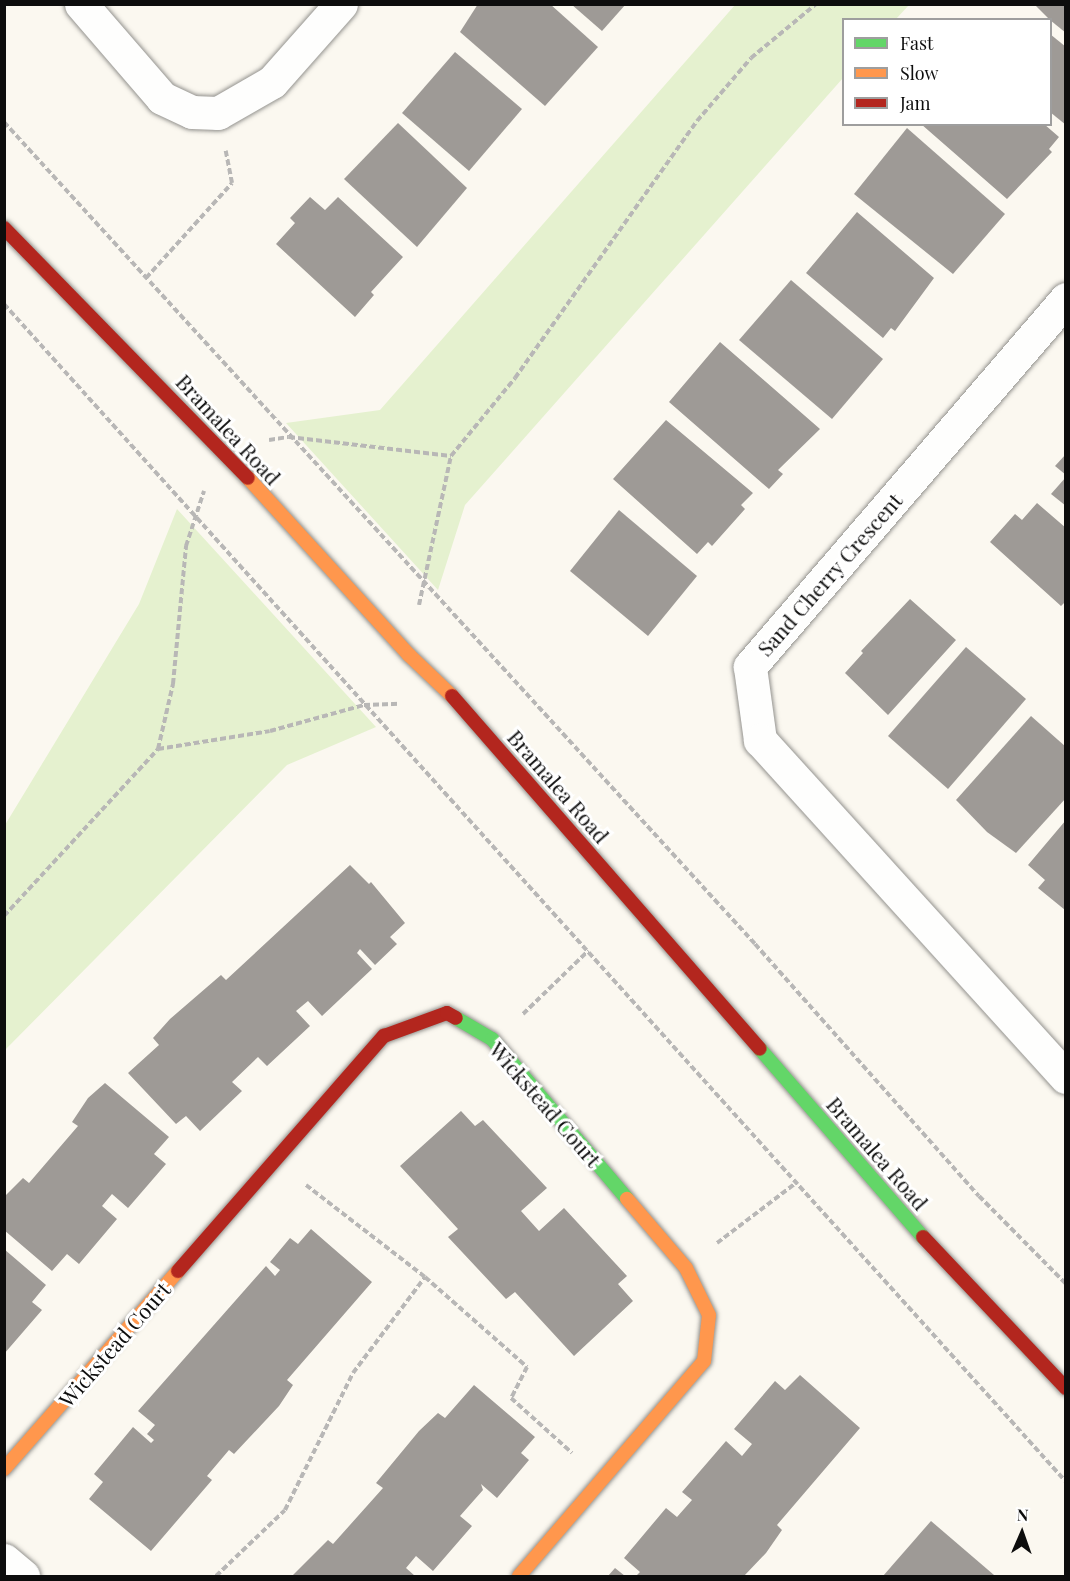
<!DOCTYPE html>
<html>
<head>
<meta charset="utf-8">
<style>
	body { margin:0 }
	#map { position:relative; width:1070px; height:1581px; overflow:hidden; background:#fbf8f0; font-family:"Playfair Display",serif }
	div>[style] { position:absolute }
	.green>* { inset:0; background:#e5f1cf }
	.building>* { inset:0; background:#9e9a96 }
	.path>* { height:4px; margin-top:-2px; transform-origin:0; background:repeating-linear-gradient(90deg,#b8b7b6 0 6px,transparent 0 9px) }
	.roads { filter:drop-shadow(0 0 2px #94938f) drop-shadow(0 0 2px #94938f) }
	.street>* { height:33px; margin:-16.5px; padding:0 16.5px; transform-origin:16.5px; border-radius:16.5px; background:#fefefd }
	.fast>* { height:14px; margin:-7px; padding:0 7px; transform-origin:7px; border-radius:7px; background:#63d668 }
	.slow>* { height:14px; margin:-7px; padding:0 7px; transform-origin:7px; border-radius:7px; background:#ff974d }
	.jam>* { height:14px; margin:-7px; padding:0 7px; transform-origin:7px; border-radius:7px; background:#b3261e }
	span { translate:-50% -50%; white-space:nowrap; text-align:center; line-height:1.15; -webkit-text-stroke:6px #fff; paint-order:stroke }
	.street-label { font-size:21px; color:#0d0d0d }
	.frame { position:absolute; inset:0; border:6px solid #0d0d0d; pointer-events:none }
	.legend { position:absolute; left:842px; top:18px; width:210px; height:108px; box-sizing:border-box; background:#fff; border:2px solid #9e9e9e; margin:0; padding:8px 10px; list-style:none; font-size:18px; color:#0d0d0d }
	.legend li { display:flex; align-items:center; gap:12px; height:30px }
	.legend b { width:30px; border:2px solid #9e9e9e }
	.north { position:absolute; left:992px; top:1503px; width:60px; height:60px; -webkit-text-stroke:4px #fff; paint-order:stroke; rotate:2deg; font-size:16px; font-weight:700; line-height:24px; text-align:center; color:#0d0d0d }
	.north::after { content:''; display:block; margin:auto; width:21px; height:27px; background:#0d0d0d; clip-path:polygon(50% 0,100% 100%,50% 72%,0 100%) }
</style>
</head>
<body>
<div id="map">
	<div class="green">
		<i style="clip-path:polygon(735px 5px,909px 5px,896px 19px,844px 20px,843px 78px,465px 505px,438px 590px,286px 423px,380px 410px)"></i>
		<i style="clip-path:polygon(177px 509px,376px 727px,287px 765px,5px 1050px,5px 825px,139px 604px)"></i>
	</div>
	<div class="building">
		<i style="clip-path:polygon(478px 4px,550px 4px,598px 47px,545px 106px,460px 32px)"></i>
		<i style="clip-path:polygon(571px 4px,626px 4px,602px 31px)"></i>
		<i style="clip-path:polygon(1034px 4px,1066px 4px,1066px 33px,1050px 20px)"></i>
		<i style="clip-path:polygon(1050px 34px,1066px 47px,1066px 125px,1050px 112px)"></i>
		<i style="clip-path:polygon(455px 52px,522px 109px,469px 171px,402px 113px)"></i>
		<i style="clip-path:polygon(398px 123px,467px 188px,417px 247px,344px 179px)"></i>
		<i style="clip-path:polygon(921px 124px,1044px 124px,1059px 137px,1049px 149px,1052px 152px,1007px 199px)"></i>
		<i style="clip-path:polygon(907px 128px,1005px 214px,953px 274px,854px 194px)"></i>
		<i style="clip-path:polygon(310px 197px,325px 210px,338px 197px,403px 257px,371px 292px,374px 295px,355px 317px,276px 244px,295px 223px,290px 218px)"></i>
		<i style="clip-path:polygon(857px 212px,934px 278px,895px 331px,891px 328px,883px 338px,806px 273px)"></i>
		<i style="clip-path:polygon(791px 280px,883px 359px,832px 419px,739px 340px)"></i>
		<i style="clip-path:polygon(720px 342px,820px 429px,778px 470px,783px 474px,769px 489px,669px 402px)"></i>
		<i style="clip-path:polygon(666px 420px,753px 493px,741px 505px,745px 509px,712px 546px,708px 542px,697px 554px,613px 479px)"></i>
		<i style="clip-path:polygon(1066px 454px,1066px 475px,1055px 466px)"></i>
		<i style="clip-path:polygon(1066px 477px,1066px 506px,1051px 494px)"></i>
		<i style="clip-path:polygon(1037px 503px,1066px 528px,1066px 601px,1061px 606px,990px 542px,1015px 514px,1022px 520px)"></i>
		<i style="clip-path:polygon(619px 510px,697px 576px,648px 636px,570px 571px)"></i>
		<i style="clip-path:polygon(910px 599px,956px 640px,888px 715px,845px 673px,863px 653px,861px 651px)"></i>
		<i style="clip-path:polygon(966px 647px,1026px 699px,948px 789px,888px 736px)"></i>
		<i style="clip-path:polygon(1031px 716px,1066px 747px,1066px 798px,1016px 853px,987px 832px,956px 800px)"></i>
		<i style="clip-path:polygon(1066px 820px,1066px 909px,1065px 910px,1038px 888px,1045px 880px,1028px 865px)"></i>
		<i style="clip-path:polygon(350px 865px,369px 884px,371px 882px,405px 923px,390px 937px,397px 944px,375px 965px,360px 949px,357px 953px,372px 969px,322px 1016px,308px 1001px,296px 1011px,310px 1026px,267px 1066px,258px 1057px,232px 1082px,242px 1091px,200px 1131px,186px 1116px,176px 1124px,128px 1073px,159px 1045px,153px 1038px,170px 1019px,221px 975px,226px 980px)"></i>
		<i style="clip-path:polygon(105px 1083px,169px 1137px,154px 1154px,166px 1164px,128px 1208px,112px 1194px,102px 1206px,117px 1219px,79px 1264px,67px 1254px,52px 1271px,4px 1230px,4px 1197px,23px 1178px,29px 1183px,78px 1126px,72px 1122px,88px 1098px)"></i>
		<i style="clip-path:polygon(461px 1111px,475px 1126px,483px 1120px,547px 1188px,521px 1211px,539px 1231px,564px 1208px,627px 1276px,618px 1284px,633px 1301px,574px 1356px,515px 1292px,506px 1299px,448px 1237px,458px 1229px,400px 1166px)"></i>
		<i style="clip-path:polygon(311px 1229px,372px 1282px,287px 1380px,293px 1385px,279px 1406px,234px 1454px,229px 1450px,207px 1476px,212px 1480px,151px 1551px,89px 1499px,103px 1482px,94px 1474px,133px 1427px,151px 1443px,154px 1440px,147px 1434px,155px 1425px,138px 1411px,266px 1266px,275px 1276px,280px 1270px,270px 1262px,290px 1238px,298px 1244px)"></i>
		<i style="clip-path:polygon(4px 1249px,46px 1285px,32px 1302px,42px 1310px,4px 1354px)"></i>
		<i style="clip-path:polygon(800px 1375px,860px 1428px,777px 1525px,782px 1530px,766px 1553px,744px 1576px,636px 1576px,640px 1572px,624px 1558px,666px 1508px,677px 1517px,692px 1500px,682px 1492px,726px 1441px,742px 1456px,752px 1444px,734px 1429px,775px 1381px,785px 1390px)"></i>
		<i style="clip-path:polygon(474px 1385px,535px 1437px,521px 1453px,529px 1460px,497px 1498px,481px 1484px,483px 1490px,460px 1516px,472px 1526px,433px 1571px,416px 1556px,406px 1568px,415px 1576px,292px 1576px,328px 1540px,333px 1544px,383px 1488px,376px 1483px,419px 1431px,438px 1413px,445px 1418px)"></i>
		<i style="clip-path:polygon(931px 1521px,994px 1575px,993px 1576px,883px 1576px)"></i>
		<i style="clip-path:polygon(615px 1568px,625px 1576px,608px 1576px)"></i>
	</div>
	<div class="path">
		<i style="left:4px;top:122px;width:1113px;rotate:47.58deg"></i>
		<i style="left:755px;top:944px;width:337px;rotate:48.4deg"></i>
		<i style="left:979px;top:1196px;width:124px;rotate:45.3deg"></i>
		<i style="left:146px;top:278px;width:128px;rotate:-47.8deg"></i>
		<i style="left:232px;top:183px;width:33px;rotate:-101deg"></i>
		<i style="left:4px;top:304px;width:1586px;rotate:47.96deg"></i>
		<i style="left:269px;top:440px;width:20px;rotate:-9deg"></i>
		<i style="left:289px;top:437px;width:163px;rotate:6.7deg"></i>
		<i style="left:451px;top:456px;width:101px;rotate:-50.6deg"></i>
		<i style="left:515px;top:378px;width:315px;rotate:-54.7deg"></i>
		<i style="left:697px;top:121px;width:83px;rotate:-49.4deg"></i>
		<i style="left:751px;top:58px;width:85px;rotate:-39.7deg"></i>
		<i style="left:419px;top:605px;width:152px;rotate:-77.9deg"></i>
		<i style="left:158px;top:749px;width:67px;rotate:-77deg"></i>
		<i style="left:173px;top:684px;width:139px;rotate:-84.6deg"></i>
		<i style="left:186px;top:546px;width:58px;rotate:-71.9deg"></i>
		<i style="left:4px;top:916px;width:227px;rotate:-47.3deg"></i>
		<i style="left:158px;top:749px;width:113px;rotate:-9.1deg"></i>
		<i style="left:270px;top:731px;width:98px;rotate:-15.5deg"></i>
		<i style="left:364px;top:705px;width:36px;rotate:-2deg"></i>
		<i style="left:523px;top:1014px;width:91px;rotate:-44.1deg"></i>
		<i style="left:306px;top:1185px;width:150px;rotate:37.7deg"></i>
		<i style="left:425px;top:1277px;width:136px;rotate:41.4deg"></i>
		<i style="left:527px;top:1367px;width:35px;rotate:117deg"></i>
		<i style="left:511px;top:1398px;width:82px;rotate:42deg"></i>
		<i style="left:717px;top:1243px;width:101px;rotate:-37.3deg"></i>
		<i style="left:216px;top:1576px;width:95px;rotate:-43.7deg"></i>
		<i style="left:285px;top:1510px;width:153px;rotate:-63.6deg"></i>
		<i style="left:353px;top:1373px;width:120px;rotate:-53.1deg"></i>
	</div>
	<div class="roads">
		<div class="street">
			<i style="left:81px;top:4px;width:124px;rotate:49.2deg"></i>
			<i style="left:162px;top:98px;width:33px;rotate:25deg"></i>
			<i style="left:192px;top:112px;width:26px;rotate:2deg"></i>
			<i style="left:218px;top:113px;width:62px;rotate:-29.9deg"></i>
			<i style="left:272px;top:82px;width:104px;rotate:-48.5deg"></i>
			<i style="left:1066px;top:299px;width:485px;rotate:130.7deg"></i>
			<i style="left:750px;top:667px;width:74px;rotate:82.2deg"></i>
			<i style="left:760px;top:740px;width:455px;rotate:47.8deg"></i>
			<i style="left:4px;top:1560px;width:25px;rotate:40deg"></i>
		</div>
		<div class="fast">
			<i style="left:456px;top:1018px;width:42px;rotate:30.3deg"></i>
			<i style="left:492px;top:1039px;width:209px;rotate:49.8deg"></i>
			<i style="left:760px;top:1049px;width:249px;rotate:49.1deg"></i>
		</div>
		<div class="slow">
			<i style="left:248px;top:478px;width:239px;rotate:47.7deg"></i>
			<i style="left:409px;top:655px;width:59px;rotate:43.6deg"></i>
			<i style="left:4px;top:1469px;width:264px;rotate:-48.7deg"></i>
			<i style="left:519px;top:1576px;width:284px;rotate:-49.3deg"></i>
			<i style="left:704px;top:1361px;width:46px;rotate:-83.8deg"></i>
			<i style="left:709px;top:1315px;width:52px;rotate:-116.1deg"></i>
			<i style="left:686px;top:1268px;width:91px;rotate:-130.5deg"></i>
		</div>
		<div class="jam">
			<i style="left:4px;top:228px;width:349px;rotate:45.7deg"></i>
			<i style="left:452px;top:696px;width:468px;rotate:48.9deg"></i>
			<i style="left:923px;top:1237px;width:208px;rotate:46.6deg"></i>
			<i style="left:178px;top:1271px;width:313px;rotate:-48.8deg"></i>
			<i style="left:384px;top:1036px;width:67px;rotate:-20.1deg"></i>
			<i style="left:447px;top:1013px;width:10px;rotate:29deg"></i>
		</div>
	</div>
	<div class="street-label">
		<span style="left:229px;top:429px;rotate:47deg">Bramalea Road</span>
		<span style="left:829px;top:574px;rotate:-49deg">Sand Cherry Crescent</span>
		<span style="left:559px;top:786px;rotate:49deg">Bramalea Road</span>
		<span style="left:546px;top:1104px;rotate:49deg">Wickstead Court</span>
		<span style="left:878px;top:1153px;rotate:49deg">Bramalea Road</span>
		<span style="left:114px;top:1344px;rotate:-49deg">Wickstead Court</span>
	</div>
	<div class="frame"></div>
	<ul class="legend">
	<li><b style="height:8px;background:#63d668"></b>Fast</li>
	<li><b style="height:8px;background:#ff974d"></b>Slow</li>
	<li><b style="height:8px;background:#b3261e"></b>Jam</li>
	</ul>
	<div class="north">N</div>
</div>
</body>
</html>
